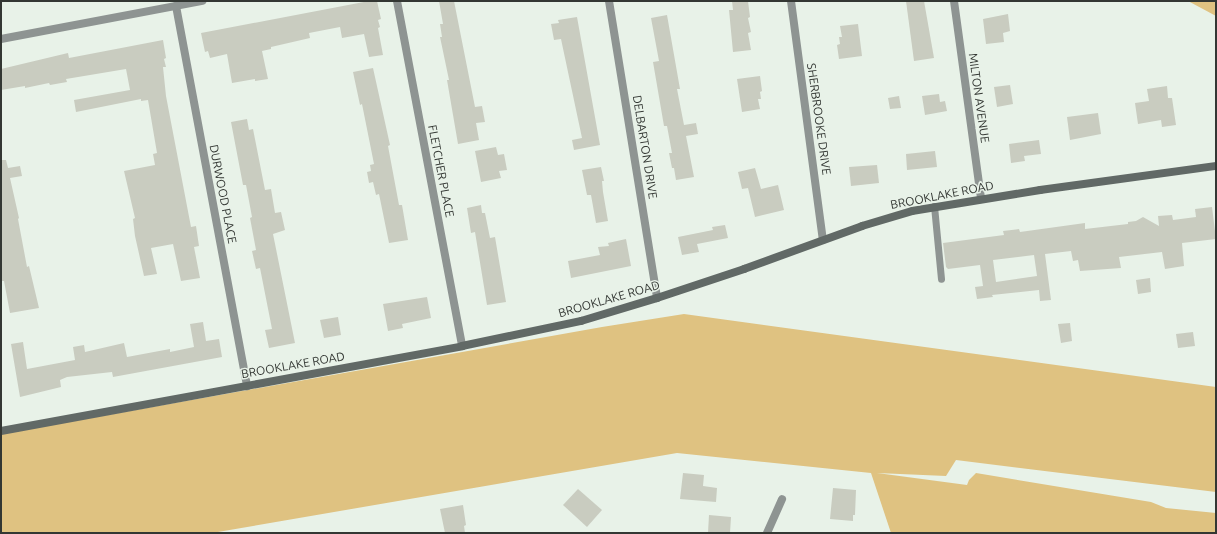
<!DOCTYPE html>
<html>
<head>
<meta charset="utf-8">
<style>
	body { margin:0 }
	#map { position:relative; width:1217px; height:534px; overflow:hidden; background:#e8f2e8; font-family:Ubuntu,sans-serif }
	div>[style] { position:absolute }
	.green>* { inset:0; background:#dfc281 }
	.building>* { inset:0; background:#c9ccc0 }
	.lane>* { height:7px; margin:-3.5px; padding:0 3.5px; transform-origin:3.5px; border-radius:3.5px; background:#8e9492 }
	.street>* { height:8px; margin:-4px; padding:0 4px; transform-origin:4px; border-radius:4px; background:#8e9492 }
	.secondary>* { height:8px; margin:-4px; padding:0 4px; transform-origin:4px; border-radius:4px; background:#616966 }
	span { translate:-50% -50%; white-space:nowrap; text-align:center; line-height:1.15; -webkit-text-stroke:3px #e8f2e8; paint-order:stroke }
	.street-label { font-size:12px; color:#333733 }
	.frame { position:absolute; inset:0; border:2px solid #333733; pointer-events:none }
</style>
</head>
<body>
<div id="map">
	<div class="green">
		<i style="clip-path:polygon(1188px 1px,1216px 1px,1216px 16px)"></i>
		<i style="clip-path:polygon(684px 314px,1216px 387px,1216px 492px,956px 460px,946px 476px,877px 473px,967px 485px,969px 480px,976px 473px,1151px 502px,1166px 508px,1216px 513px,1216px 533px,891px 533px,871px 473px,677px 453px,212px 533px,1px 533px,1px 434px,602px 327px)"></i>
	</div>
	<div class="building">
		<i style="clip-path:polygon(369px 1px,377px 1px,381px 19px,378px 20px,380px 27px,378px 28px,383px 55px,369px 57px,364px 34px,342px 38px,340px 27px,309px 33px,310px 38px,271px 47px,271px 49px,262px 51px,268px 79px,255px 81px,255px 79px,232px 83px,227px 54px,210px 58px,208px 51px,205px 52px,201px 33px)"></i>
		<i style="clip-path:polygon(439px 1px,454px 1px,475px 107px,482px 106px,485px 122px,476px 123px,479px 140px,458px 144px,447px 80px,449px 80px,440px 37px,442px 37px,440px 24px,443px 24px)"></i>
		<i style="clip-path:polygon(732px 1px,748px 1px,750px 17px,748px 18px,751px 32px,748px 33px,751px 50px,733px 52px,729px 10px,733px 10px)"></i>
		<i style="clip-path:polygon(906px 1px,924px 1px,934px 58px,914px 61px)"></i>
		<i style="clip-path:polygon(1008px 14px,1010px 31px,1003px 33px,1004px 42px,986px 44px,983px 19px)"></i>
		<i style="clip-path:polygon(667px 15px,680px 89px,677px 89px,684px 125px,696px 123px,698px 134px,686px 136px,694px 177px,676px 180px,674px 168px,672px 168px,669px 153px,672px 153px,667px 126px,664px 126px,653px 62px,659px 61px,651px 18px)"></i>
		<i style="clip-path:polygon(577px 17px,600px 145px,574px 150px,572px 140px,582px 138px,561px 39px,554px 40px,551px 24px,559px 23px,558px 20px)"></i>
		<i style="clip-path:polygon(858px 24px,862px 56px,839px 59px,837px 45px,840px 44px,839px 37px,842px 37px,840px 26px)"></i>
		<i style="clip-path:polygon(163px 40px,166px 58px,164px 59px,166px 67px,163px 67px,166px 96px,191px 227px,196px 226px,199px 246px,194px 247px,200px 278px,181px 281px,173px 244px,151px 248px,157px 274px,144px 276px,135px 236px,133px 219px,135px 218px,124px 171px,155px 165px,153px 154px,157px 153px,148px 100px,141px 101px,141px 99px,76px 112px,74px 100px,130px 90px,126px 69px,66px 79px,67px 82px,50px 85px,49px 83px,25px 88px,25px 86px,1px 90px,1px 69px,68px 53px,69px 58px)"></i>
		<i style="clip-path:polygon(373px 68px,390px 145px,388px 146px,399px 205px,402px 205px,408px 240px,389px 243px,379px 194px,376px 195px,373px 182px,369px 183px,367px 172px,371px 171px,370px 165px,374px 164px,362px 104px,360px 105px,353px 72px)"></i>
		<i style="clip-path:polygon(760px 76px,762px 91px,760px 92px,761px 99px,758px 99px,760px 109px,742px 112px,737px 79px)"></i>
		<i style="clip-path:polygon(1010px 85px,1013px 104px,997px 107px,994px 87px)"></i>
		<i style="clip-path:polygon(1167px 86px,1168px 98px,1172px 98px,1176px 125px,1162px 127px,1161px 120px,1138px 124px,1135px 103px,1149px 101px,1147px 89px)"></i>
		<i style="clip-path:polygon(939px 94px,940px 102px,945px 101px,947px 111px,925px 115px,922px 96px)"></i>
		<i style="clip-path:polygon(899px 96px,901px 108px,890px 109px,888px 98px)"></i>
		<i style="clip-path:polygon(1098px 113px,1101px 134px,1070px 140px,1067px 117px)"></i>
		<i style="clip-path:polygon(247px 119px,249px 130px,253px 129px,265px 190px,271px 189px,275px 213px,281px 212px,285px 230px,273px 234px,295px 343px,269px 348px,265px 330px,272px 329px,260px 268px,256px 269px,252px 251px,256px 250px,250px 218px,252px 217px,246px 185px,243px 185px,231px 122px)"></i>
		<i style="clip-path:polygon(1039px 140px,1041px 154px,1024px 156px,1025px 161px,1011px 163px,1009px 144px)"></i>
		<i style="clip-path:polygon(496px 147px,498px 155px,504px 154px,507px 170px,499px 171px,501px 178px,481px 182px,475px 151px)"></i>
		<i style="clip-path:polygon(935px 151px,937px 167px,907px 170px,906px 154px)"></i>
		<i style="clip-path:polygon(1px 160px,6px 160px,8px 168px,20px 166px,22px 176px,10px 178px,19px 218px,18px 219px,27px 267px,29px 266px,39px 308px,10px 313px,4px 281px,1px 281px)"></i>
		<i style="clip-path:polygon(877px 165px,879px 183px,851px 186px,849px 167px)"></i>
		<i style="clip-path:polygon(601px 167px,604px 181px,602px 181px,603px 192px,608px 221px,596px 223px,591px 195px,587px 195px,582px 170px)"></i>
		<i style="clip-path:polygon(755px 168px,761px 189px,778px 185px,784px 210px,755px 217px,748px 188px,742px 189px,738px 172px)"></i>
		<i style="clip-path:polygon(481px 205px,482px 213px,485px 213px,490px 238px,495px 237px,506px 302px,487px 305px,475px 232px,471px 233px,467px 208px)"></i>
		<i style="clip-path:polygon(evenodd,1212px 207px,1216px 239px,1182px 243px,1184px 266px,1165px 269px,1162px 252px,1119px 257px,1121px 268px,1080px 271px,1078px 260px,1073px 261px,1071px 251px,1045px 254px,1051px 300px,1040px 301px,1039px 290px,992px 295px,993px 297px,977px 299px,975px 287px,983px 286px,980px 265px,948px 269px,946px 267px,943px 243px,1004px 235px,1003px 231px,1019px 229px,1020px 232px,1085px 223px,1085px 229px,1128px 224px,1128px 222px,1136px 221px,1143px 217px,1159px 226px,1158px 216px,1172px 215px,1173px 220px,1196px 217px,1195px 209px,1212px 207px,1034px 255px,1037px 276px,996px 282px,993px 260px,1034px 255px)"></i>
		<i style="clip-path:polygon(725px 225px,728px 238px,697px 244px,699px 252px,682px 255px,678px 237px,713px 230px,712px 227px)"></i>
		<i style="clip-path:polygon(626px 239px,631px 266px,571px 278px,568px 261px,600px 255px,598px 247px,609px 246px,608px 243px)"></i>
		<i style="clip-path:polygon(1150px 278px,1151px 292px,1138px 294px,1136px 280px)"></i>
		<i style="clip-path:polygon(427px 297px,431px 318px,402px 324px,403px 328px,388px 331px,383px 304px)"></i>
		<i style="clip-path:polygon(338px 317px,341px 335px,324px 338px,320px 320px)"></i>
		<i style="clip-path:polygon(203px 322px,206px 341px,219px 339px,222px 357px,113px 377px,112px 372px,67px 377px,60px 380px,61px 387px,20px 397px,11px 344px,23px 342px,27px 369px,75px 360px,73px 347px,84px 345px,85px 352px,124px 343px,127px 357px,170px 349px,170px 352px,194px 347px,190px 324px)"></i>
		<i style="clip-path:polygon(1070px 323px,1072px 341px,1061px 343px,1058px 324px)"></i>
		<i style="clip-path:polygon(1193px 332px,1195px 346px,1178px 348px,1176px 334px)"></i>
		<i style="clip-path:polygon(683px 473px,704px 475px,703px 486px,717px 488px,716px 502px,680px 499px)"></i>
		<i style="clip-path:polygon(833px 488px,856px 490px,855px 515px,853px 515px,853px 521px,830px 519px)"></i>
		<i style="clip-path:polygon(578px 489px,602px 510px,587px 527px,563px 505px)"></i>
		<i style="clip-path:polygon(463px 505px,466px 525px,464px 526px,465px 533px,445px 533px,440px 509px)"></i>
		<i style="clip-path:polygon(709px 515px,731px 517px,730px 533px,708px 533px)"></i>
	</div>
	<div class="lane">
		<i style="left:934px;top:206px;width:73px;rotate:84.5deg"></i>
	</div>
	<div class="street">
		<i style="left:397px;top:1px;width:351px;rotate:79.3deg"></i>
		<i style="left:609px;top:1px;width:301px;rotate:80.8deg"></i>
		<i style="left:791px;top:1px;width:241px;rotate:82.4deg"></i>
		<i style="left:954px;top:1px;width:200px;rotate:82.2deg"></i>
		<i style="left:176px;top:6px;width:387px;rotate:79.4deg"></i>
		<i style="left:1px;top:39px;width:205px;rotate:-10.7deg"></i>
		<i style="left:767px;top:533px;width:37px;rotate:-66deg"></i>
	</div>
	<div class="secondary">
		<i style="left:1px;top:431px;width:469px;rotate:-10.4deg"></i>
		<i style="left:462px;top:346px;width:122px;rotate:-11.9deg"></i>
		<i style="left:581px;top:321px;width:79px;rotate:-16.8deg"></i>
		<i style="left:657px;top:298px;width:92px;rotate:-18.4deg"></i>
		<i style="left:744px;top:269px;width:126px;rotate:-20deg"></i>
		<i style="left:862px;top:226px;width:52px;rotate:-16.7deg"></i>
		<i style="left:912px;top:211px;width:130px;rotate:-9.3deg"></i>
		<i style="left:1040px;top:190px;width:178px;rotate:-7.8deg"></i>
	</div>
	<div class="street-label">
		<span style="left:979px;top:98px;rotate:82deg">MILTON AVENUE</span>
		<span style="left:819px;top:119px;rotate:82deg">SHERBROOKE DRIVE</span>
		<span style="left:645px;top:147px;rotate:81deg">DELBARTON DRIVE</span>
		<span style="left:441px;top:171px;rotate:79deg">FLETCHER PLACE</span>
		<span style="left:223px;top:194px;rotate:79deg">DURWOOD PLACE</span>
		<span style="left:942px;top:195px;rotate:-11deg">BROOKLAKE ROAD</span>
		<span style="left:609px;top:299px;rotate:-16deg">BROOKLAKE ROAD</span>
		<span style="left:293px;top:365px;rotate:-10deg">BROOKLAKE ROAD</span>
	</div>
	<div class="frame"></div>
</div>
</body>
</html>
